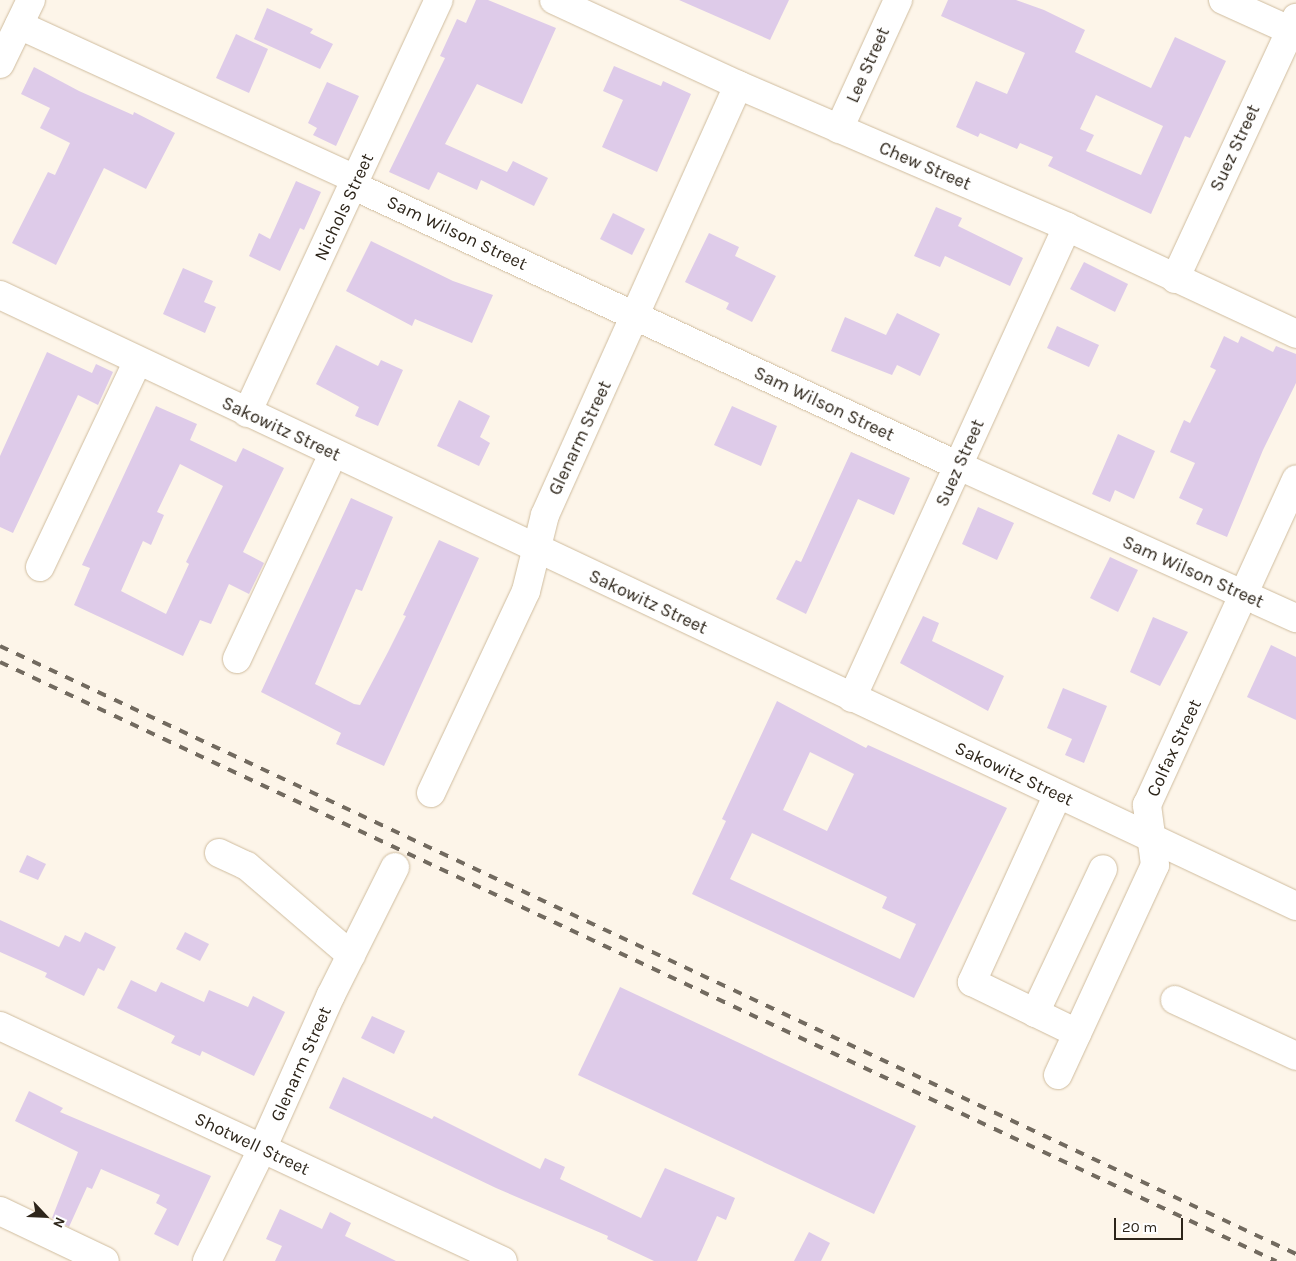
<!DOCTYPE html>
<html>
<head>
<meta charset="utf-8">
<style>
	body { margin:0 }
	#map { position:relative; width:1296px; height:1261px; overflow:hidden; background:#fdf5e9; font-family:Karla,sans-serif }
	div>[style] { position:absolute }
	.building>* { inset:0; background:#decbe9 }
	.roads { filter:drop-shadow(0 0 1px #cfbc9e) drop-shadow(0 0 1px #cfbc9e) }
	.minor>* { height:28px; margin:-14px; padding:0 14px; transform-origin:14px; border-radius:14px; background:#fff }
	.major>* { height:28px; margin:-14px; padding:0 14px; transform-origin:14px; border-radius:14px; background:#fff }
	.rail>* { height:4px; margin-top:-2px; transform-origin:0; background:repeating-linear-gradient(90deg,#726a5f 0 9px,transparent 0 18px) }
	span { translate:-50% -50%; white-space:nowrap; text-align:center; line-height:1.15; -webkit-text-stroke:4px #fff; paint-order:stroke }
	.street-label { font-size:18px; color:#2d251a }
	.north { position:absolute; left:20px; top:1191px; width:50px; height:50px; -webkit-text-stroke:4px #fff; paint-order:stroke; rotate:115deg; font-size:14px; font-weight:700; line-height:20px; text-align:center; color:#2d251a }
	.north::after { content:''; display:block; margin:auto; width:18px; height:22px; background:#2d251a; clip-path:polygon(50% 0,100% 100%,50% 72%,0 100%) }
	.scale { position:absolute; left:1114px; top:1218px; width:69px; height:22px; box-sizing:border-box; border:2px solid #2d251a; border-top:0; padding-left:6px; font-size:15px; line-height:18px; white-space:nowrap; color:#2d251a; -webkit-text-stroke:4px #fff; paint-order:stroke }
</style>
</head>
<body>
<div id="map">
	<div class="building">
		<i style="clip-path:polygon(476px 0,488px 0,556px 28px,522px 104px,477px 84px,445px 144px,507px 172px,513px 161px,548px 178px,534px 206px,481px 180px,477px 190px,438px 172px,429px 190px,389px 172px,445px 58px,440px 56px,457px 19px,466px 23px)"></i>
		<i style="clip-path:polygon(679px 0,789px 0,770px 40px)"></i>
		<i style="clip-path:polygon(evenodd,948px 0,1016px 0,1044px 10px,1085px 30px,1075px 52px,1151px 88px,1175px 37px,1226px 61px,1190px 138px,1185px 136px,1151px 214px,1048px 166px,1053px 157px,1020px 143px,1017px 149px,980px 133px,978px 137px,956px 127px,976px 81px,1007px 94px,1025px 53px,941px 16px,948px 0,1096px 95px,1163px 126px,1141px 175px,1086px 151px,1094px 135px,1080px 129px,1096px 95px)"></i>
		<i style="clip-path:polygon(267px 8px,313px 29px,310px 33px,333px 44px,320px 69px,254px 39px)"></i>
		<i style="clip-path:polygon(236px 34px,268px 49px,249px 93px,216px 78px)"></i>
		<i style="clip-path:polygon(614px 66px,661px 86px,663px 81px,691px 94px,657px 172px,602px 147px,623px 100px,603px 91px)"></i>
		<i style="clip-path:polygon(34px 67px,79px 91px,133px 115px,134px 112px,175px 133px,146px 189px,104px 168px,56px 265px,12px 243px,48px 172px,55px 175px,70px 143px,40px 128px,50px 108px,21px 94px)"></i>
		<i style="clip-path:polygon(327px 82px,359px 96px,336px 146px,313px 135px,317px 128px,308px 123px)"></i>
		<i style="clip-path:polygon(296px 181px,321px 192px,304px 230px,300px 228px,280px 271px,249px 256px,259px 233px,270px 239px)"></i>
		<i style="clip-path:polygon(936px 207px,962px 218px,958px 226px,1023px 258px,1010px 286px,945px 256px,940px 267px,914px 256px)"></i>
		<i style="clip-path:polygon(613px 213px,645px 229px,632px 255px,600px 239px)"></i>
		<i style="clip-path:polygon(709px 233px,739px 247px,735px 256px,776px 276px,752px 322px,726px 309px,729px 303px,685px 282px)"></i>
		<i style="clip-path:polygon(371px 241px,453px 281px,493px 295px,472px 343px,415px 319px,412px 326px,346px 291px)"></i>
		<i style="clip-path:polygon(1084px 262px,1128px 284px,1115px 312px,1070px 289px)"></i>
		<i style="clip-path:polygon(183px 268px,213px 281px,204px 302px,216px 307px,205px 333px,163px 314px)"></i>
		<i style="clip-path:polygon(897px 313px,940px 334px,920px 376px,897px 365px,892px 375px,831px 351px,845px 317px,886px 335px)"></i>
		<i style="clip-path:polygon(1057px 326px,1099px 345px,1089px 367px,1047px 348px)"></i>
		<i style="clip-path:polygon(1224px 336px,1238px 343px,1241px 336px,1273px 352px,1276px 346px,1296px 354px,1296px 383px,1263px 450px,1227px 537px,1196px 524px,1203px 509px,1179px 498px,1195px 463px,1170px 452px,1184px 420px,1190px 423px,1216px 370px,1210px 367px)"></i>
		<i style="clip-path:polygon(336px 345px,378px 366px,381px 360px,403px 370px,378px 426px,355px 416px,359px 407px,316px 384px)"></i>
		<i style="clip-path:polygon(47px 352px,92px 373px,96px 364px,113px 372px,98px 405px,78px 395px,13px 533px,0 527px,0 456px)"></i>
		<i style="clip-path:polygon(459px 400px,490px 416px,480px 437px,490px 443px,479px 466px,437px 446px)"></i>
		<i style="clip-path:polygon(evenodd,156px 406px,197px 424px,190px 440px,236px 462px,243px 448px,284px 468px,243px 552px,264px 563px,249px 594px,229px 584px,211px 624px,200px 620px,183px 656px,74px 605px,90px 568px,82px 565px,156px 406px,180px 464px,223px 486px,186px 562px,189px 564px,166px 614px,121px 591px,143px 541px,151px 545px,164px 515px,157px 512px,180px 464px)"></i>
		<i style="clip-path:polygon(732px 406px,777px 426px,761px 466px,714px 445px)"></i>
		<i style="clip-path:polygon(1118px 434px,1155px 451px,1134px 499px,1115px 490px,1110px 502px,1092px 494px)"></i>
		<i style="clip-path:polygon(851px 452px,910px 478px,894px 515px,858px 499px,806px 614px,776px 599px,796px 560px,801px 562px)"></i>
		<i style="clip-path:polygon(351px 498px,393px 517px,362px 591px,356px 589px,315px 684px,354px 704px,360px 705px,388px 652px,406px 616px,403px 615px,439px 540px,479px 558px,384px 766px,336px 744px,341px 733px,261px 692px)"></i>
		<i style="clip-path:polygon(978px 507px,1014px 523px,997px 560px,962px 544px)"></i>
		<i style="clip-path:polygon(1110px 557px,1138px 570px,1118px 612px,1090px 598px)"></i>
		<i style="clip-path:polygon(923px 616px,939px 623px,932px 641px,1004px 676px,988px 711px,900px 663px)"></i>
		<i style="clip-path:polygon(1153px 617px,1188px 632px,1160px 686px,1130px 672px)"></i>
		<i style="clip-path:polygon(1271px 645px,1296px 657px,1296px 720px,1247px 697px)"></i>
		<i style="clip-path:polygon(1063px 688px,1107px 706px,1084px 763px,1065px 755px,1072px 739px,1047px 728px)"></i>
		<i style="clip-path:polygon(evenodd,777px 701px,866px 748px,868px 745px,1007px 808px,914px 998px,692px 894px,726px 821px,722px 819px,777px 701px,810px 752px,854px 774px,827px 831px,783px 810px,810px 752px,777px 701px,752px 833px,887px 897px,882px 908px,916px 924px,900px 959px,730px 879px,752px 833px)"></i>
		<i style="clip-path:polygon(27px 855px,46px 864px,38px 880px,19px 872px)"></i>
		<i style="clip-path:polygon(0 920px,59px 947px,65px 935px,80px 942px,85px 932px,116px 947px,104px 971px,98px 968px,84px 996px,45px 977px,47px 973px,0 952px)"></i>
		<i style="clip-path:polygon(185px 932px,209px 944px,200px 961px,176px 949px)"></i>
		<i style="clip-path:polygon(131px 980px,156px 992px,161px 982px,204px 1002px,209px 990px,248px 1007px,253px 996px,285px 1012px,254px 1076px,202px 1051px,200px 1056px,171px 1043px,175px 1036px,117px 1008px)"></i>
		<i style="clip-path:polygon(620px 987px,916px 1126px,874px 1214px,578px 1075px)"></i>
		<i style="clip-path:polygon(372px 1016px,405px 1031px,394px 1054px,361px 1038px)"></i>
		<i style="clip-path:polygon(343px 1077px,432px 1119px,434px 1116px,540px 1169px,545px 1158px,565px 1167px,560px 1179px,641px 1218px,665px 1168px,735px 1198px,726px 1220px,717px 1216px,697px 1261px,654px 1261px,607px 1239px,608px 1236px,496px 1188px,329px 1108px)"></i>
		<i style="clip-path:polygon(29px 1091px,63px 1108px,60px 1112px,211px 1176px,178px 1246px,154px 1234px,167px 1209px,156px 1203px,160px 1195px,101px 1169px,92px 1189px,87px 1187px,69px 1227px,52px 1218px,78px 1152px,15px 1121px)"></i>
		<i style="clip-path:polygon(280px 1209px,322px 1229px,330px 1212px,351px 1223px,345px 1236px,396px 1261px,275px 1261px,282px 1246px,266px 1239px)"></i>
		<i style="clip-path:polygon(809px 1232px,830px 1243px,821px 1261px,794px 1261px)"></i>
	</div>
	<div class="roads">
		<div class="minor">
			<i style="left:554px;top:0;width:203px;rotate:24.8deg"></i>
			<i style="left:738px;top:85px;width:358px;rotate:23.3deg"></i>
			<i style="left:1067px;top:227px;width:253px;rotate:25deg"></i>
			<i style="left:19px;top:25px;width:372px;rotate:24.6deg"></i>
			<i style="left:0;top:64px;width:71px;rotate:-64.2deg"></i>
			<i style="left:839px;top:129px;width:142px;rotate:-65.4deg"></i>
			<i style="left:354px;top:186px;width:667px;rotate:24.84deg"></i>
			<i style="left:959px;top:466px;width:370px;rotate:24.3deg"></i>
			<i style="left:1175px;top:279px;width:288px;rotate:-65.1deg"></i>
			<i style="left:0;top:295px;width:1433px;rotate:25.24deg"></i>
			<i style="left:247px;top:413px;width:455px;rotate:-65.1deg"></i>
			<i style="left:40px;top:567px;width:228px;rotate:-64.6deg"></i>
			<i style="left:237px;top:659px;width:226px;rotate:-64.9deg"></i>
			<i style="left:852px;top:698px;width:518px;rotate:-65.46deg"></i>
			<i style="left:431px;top:793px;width:223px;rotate:-64.8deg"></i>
			<i style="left:526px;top:591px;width:78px;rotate:-76deg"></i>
			<i style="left:545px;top:515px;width:471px;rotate:-65.8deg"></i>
			<i style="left:1058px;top:794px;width:207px;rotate:114.6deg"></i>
			<i style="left:972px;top:982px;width:117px;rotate:25.9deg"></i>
			<i style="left:219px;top:853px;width:31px;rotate:25deg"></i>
			<i style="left:247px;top:866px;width:137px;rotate:40.6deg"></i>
			<i style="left:1175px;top:1000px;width:133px;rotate:24.8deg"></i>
			<i style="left:1035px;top:1013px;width:159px;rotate:-64.7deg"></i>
			<i style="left:0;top:1026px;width:555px;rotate:25.04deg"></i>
			<i style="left:1058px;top:1075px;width:231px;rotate:-65.2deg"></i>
			<i style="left:1155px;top:865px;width:61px;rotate:-97.6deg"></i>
			<i style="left:1147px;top:805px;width:358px;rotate:-65.4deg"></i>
			<i style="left:0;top:1211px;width:116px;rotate:25.5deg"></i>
			<i style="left:207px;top:1261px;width:125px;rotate:-63.8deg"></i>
			<i style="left:262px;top:1149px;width:169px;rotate:-65.9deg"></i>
			<i style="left:331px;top:995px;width:143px;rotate:-63.4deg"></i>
		</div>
		<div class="major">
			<i style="left:1223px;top:0;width:80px;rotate:24.3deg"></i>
		</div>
	</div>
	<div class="rail">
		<i style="left:0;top:646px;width:1432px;rotate:25.13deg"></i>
		<i style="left:0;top:662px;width:1410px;rotate:25.15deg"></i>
	</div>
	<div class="street-label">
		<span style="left:868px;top:65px;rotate:-66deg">Lee Street</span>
		<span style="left:1235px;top:148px;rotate:-65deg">Suez Street</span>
		<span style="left:925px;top:166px;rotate:23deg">Chew Street</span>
		<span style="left:344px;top:207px;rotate:-65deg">Nichols Street</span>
		<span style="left:457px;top:233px;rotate:25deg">Sam Wilson Street</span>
		<span style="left:824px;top:404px;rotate:25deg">Sam Wilson Street</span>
		<span style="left:281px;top:429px;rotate:25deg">Sakowitz Street</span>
		<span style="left:580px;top:438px;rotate:-65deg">Glenarm Street</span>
		<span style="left:960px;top:463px;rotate:-66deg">Suez Street</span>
		<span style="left:1193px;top:572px;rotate:24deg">Sam Wilson Street</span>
		<span style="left:648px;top:602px;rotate:25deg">Sakowitz Street</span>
		<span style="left:1174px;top:748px;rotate:-65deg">Colfax Street</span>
		<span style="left:1014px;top:774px;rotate:25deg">Sakowitz Street</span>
		<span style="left:301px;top:1064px;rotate:-66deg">Glenarm Street</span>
		<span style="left:252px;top:1144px;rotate:25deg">Shotwell Street</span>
	</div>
	<div class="north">N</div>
	<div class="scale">20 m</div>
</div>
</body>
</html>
